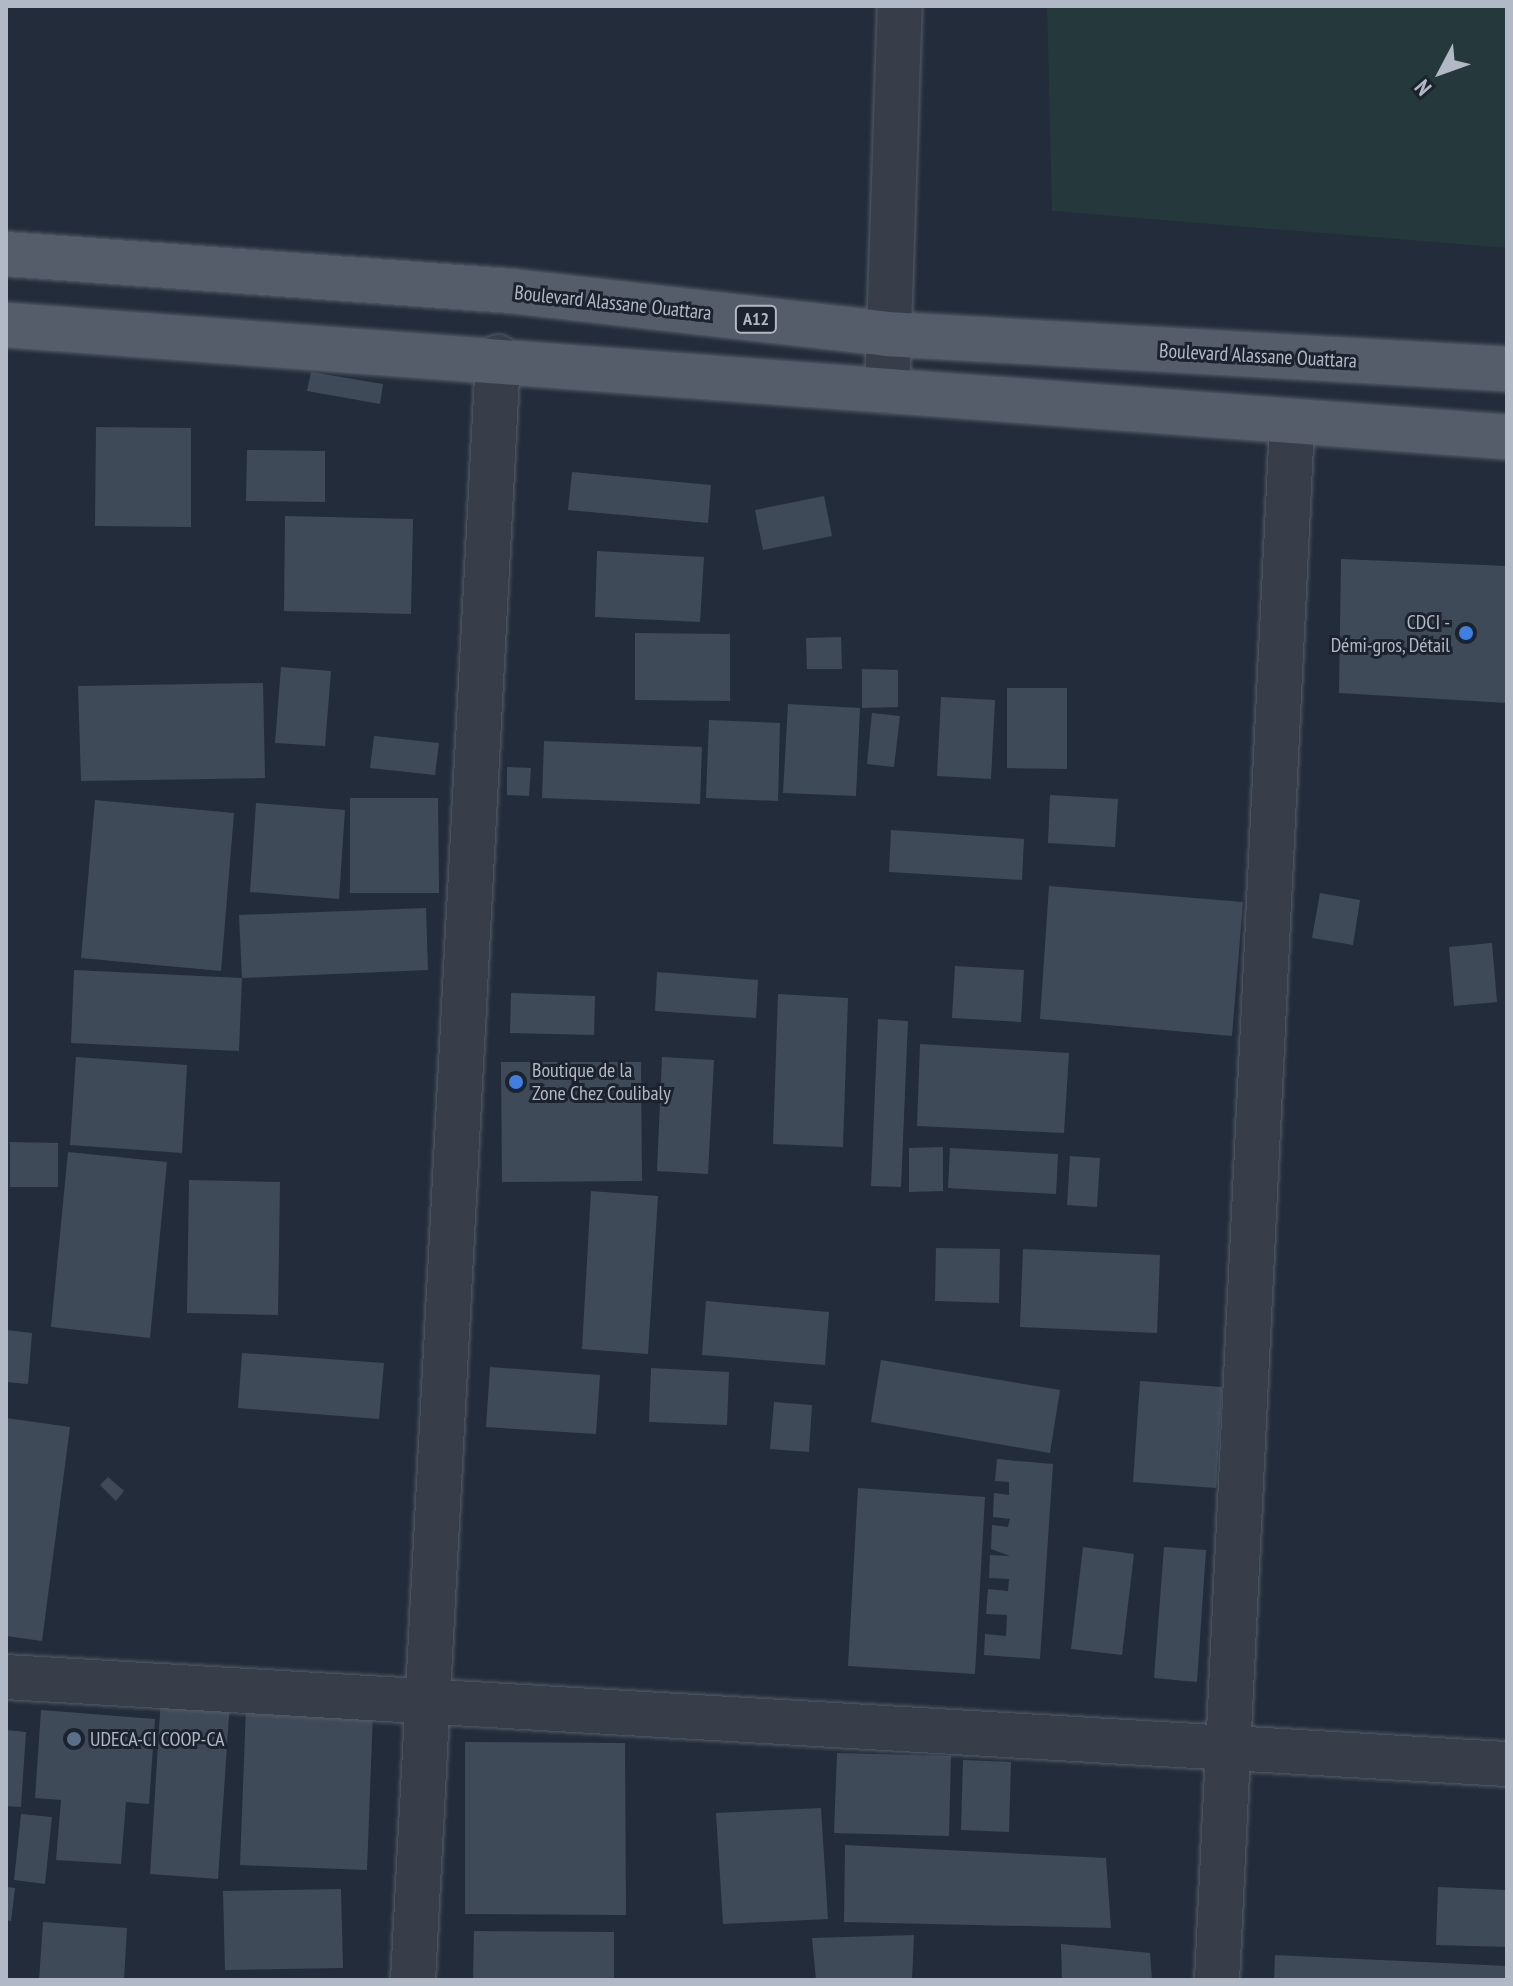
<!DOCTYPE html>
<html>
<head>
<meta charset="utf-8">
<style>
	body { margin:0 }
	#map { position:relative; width:1513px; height:1986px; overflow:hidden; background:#232c3a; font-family:"PT Sans Narrow",sans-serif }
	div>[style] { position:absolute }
	.green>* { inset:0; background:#25383b }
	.building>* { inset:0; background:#3f4a59 }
	.roads { filter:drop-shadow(0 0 2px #555c68) drop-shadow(0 0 2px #555c68) }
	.minor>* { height:44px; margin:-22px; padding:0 22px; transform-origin:22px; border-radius:22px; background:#373e4a }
	.major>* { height:44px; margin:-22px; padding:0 22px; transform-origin:22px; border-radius:22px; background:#555d6a }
	.dots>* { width:22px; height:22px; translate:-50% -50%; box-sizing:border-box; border:4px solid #1c232f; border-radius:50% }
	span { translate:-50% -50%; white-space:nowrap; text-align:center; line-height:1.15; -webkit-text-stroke:6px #1c232f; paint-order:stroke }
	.shield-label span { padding:2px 6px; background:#1c232f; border:2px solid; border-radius:6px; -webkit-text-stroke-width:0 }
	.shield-label { font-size:18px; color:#b2b9c6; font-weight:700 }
	.street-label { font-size:20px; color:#b2b9c6 }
	.poi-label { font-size:20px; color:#b2b9c6 }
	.right { translate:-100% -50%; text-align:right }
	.left { translate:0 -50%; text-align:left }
	.frame { position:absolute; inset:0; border:8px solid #b2b9c6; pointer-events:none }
	.north { position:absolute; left:1401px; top:32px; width:80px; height:80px; -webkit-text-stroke:6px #1c232f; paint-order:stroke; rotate:229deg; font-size:22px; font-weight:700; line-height:32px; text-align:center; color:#b2b9c6 }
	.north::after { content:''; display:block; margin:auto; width:28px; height:36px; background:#b2b9c6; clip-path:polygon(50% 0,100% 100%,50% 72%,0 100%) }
</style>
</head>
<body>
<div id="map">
	<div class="green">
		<i style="clip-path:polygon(1047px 6px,1507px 6px,1507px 248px,1052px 211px)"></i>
	</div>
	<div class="building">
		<i style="clip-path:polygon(311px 372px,383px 384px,380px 404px,307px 391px)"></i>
		<i style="clip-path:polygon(96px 427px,191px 428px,191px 527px,95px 526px)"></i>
		<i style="clip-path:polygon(247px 450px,325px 451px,325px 502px,246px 501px)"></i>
		<i style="clip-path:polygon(572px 472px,711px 485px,708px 523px,568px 510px)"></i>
		<i style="clip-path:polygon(824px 496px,832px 536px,763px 550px,755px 510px)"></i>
		<i style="clip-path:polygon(285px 516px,413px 519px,411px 614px,284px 611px)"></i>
		<i style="clip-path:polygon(597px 551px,704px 557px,700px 622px,595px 617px)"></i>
		<i style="clip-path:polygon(1341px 559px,1507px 566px,1507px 703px,1339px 693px)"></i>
		<i style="clip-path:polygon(635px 633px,730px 634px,730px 701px,635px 700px)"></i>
		<i style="clip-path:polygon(841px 637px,842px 669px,807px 669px,806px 638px)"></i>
		<i style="clip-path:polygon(281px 667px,331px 671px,325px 746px,275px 743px)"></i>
		<i style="clip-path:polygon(862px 669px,898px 670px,898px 707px,862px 708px)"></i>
		<i style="clip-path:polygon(263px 683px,265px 778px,81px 781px,78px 686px)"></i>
		<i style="clip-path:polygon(1007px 688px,1067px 688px,1067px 769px,1007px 768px)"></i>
		<i style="clip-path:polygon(941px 697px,995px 700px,991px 779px,937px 776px)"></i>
		<i style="clip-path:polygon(788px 704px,860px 708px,856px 796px,783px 793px)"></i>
		<i style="clip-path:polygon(872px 713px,900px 716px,894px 767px,867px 764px)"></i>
		<i style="clip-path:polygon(709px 720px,780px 723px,778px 801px,706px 798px)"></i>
		<i style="clip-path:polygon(374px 736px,439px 743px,435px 775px,370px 768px)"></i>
		<i style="clip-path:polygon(544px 741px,702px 747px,700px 804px,542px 798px)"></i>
		<i style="clip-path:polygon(507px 767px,531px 768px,529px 796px,507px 795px)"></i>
		<i style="clip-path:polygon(1050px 795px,1118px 799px,1115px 847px,1048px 843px)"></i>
		<i style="clip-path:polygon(350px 798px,438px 798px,439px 893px,350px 893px)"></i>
		<i style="clip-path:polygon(95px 800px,234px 813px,221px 971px,81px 958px)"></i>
		<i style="clip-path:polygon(256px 803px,345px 810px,339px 899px,250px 892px)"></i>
		<i style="clip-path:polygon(891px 830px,1024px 839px,1022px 880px,889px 872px)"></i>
		<i style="clip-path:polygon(1049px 886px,1243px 902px,1232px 1036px,1040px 1019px)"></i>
		<i style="clip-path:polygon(1320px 893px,1360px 900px,1353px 945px,1312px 938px)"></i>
		<i style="clip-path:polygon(426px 908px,428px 970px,242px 978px,239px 915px)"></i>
		<i style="clip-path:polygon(1492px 943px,1497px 1002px,1454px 1006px,1449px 947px)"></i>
		<i style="clip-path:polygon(955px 966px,1024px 970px,1021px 1022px,952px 1018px)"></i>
		<i style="clip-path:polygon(74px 970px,242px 978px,239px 1051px,71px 1043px)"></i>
		<i style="clip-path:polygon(657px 972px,758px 980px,756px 1018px,655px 1011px)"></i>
		<i style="clip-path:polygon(511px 993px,595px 996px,594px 1035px,510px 1033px)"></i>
		<i style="clip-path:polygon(778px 994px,848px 998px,843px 1147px,773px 1144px)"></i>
		<i style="clip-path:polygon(878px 1019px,908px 1021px,901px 1187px,871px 1186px)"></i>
		<i style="clip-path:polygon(920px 1044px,1069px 1053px,1064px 1133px,917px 1126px)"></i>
		<i style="clip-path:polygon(76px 1057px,187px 1065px,182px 1153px,70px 1145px)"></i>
		<i style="clip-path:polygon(662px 1057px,714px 1060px,708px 1174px,657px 1171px)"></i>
		<i style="clip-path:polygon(501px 1062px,641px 1062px,642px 1181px,502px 1182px)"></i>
		<i style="clip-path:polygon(10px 1142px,58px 1143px,58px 1187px,10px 1187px)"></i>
		<i style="clip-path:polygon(943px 1147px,943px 1191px,909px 1192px,909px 1148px)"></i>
		<i style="clip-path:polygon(950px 1148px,1058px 1154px,1056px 1194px,948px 1188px)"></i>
		<i style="clip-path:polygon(68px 1152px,167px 1162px,150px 1338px,51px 1327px)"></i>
		<i style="clip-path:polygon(1070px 1156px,1100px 1158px,1097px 1207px,1067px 1205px)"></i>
		<i style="clip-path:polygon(189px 1180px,280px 1182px,278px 1315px,187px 1313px)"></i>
		<i style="clip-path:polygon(591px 1191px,658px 1196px,648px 1354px,582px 1349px)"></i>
		<i style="clip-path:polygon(936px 1248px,1000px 1249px,999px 1303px,935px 1301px)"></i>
		<i style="clip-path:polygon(1023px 1249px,1160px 1255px,1157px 1333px,1020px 1327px)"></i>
		<i style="clip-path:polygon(706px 1301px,829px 1312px,825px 1365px,702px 1355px)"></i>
		<i style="clip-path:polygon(6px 1330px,32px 1333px,28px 1384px,6px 1382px)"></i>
		<i style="clip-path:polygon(242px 1353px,384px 1363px,379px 1419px,238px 1408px)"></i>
		<i style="clip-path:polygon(881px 1360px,1060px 1390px,1050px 1453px,871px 1422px)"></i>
		<i style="clip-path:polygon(490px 1367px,600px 1375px,596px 1434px,486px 1427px)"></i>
		<i style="clip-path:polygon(651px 1368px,729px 1372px,727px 1425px,649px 1422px)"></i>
		<i style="clip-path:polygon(1140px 1381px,1222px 1387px,1216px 1488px,1133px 1482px)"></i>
		<i style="clip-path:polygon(774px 1402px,812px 1405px,809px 1452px,770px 1449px)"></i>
		<i style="clip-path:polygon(6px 1418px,70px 1427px,42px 1641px,6px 1636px)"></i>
		<i style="clip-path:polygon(997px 1459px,1053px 1464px,1040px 1659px,984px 1655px,985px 1634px,1006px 1636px,1007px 1615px,986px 1614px,988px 1589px,1008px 1591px,1009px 1579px,989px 1578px,990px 1555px,1010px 1556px,991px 1549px,992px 1525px,1008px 1527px,1010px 1519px,993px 1517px,994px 1493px,1009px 1495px,1009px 1482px,995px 1481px)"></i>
		<i style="clip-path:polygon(108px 1477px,124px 1491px,116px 1501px,100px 1485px)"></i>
		<i style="clip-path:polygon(858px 1488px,985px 1497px,975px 1674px,848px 1666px)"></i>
		<i style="clip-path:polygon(1083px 1547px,1134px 1554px,1122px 1655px,1071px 1649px)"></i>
		<i style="clip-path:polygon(1164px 1547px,1206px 1550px,1197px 1682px,1154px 1678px)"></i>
		<i style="clip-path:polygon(161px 1697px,230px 1701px,218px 1879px,150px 1874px)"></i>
		<i style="clip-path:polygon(246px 1708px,373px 1713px,367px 1870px,240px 1865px)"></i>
		<i style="clip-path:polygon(41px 1710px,155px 1719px,149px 1804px,126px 1802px,121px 1864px,56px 1860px,61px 1800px,35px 1798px)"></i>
		<i style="clip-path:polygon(6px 1730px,26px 1732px,21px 1807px,6px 1806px)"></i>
		<i style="clip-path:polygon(465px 1742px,625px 1743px,626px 1915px,465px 1914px)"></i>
		<i style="clip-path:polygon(837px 1753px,951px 1756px,949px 1836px,834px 1833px)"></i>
		<i style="clip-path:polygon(963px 1760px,1011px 1762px,1009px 1832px,961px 1830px)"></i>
		<i style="clip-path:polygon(821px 1808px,828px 1919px,723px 1924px,716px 1813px)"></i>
		<i style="clip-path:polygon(21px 1814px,52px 1817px,45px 1884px,14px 1880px)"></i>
		<i style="clip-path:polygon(845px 1845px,1106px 1858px,1111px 1928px,844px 1922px)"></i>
		<i style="clip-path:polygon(6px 1887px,15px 1888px,11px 1921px,6px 1920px)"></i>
		<i style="clip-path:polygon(1438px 1887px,1507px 1890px,1507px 1947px,1436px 1945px)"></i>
		<i style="clip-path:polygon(341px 1889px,343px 1968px,225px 1970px,223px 1891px)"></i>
		<i style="clip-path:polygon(43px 1922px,127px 1928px,124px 1980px,39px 1980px)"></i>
		<i style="clip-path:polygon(474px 1931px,614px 1932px,614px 1980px,473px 1980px)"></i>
		<i style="clip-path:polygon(914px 1935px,912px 1980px,816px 1980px,812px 1938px)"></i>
		<i style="clip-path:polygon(1061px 1944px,1150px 1953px,1152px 1980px,1062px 1980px)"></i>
		<i style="clip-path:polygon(1275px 1955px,1507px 1966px,1507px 1980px,1274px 1980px)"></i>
	</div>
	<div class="roads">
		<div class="minor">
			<i style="left:887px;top:391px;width:385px;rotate:-88.1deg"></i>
			<i style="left:6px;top:1677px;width:1504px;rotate:3.32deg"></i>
			<i style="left:413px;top:1980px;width:1625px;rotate:-87deg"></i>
			<i style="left:1217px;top:1980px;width:1559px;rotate:-87.24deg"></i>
		</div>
		<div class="major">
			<i style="left:6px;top:254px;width:506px;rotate:4.19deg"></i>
			<i style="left:511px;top:291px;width:377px;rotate:6.5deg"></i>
			<i style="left:886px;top:334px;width:622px;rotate:3.23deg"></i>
			<i style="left:6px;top:325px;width:1505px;rotate:4.27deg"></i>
		</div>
	</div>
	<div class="dots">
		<i style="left:1466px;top:633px;background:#3f7fe0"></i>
		<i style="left:516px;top:1082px;background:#3f7fe0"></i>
		<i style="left:74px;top:1739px;background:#5c6f8a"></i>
	</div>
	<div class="shield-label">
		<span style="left:756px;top:319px">A12</span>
	</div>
	<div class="street-label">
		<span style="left:613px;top:303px;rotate:6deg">Boulevard Alassane Ouattara</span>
		<span style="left:1258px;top:356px;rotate:3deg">Boulevard Alassane Ouattara</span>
	</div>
	<div class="poi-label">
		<span class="right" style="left:1450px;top:634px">CDCI -<br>Démi-gros, Détail</span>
		<span class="left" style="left:532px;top:1082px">Boutique de la<br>Zone Chez Coulibaly</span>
		<span class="left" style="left:90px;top:1739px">UDECA-CI COOP-CA</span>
	</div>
	<div class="frame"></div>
	<div class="north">N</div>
</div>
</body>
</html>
